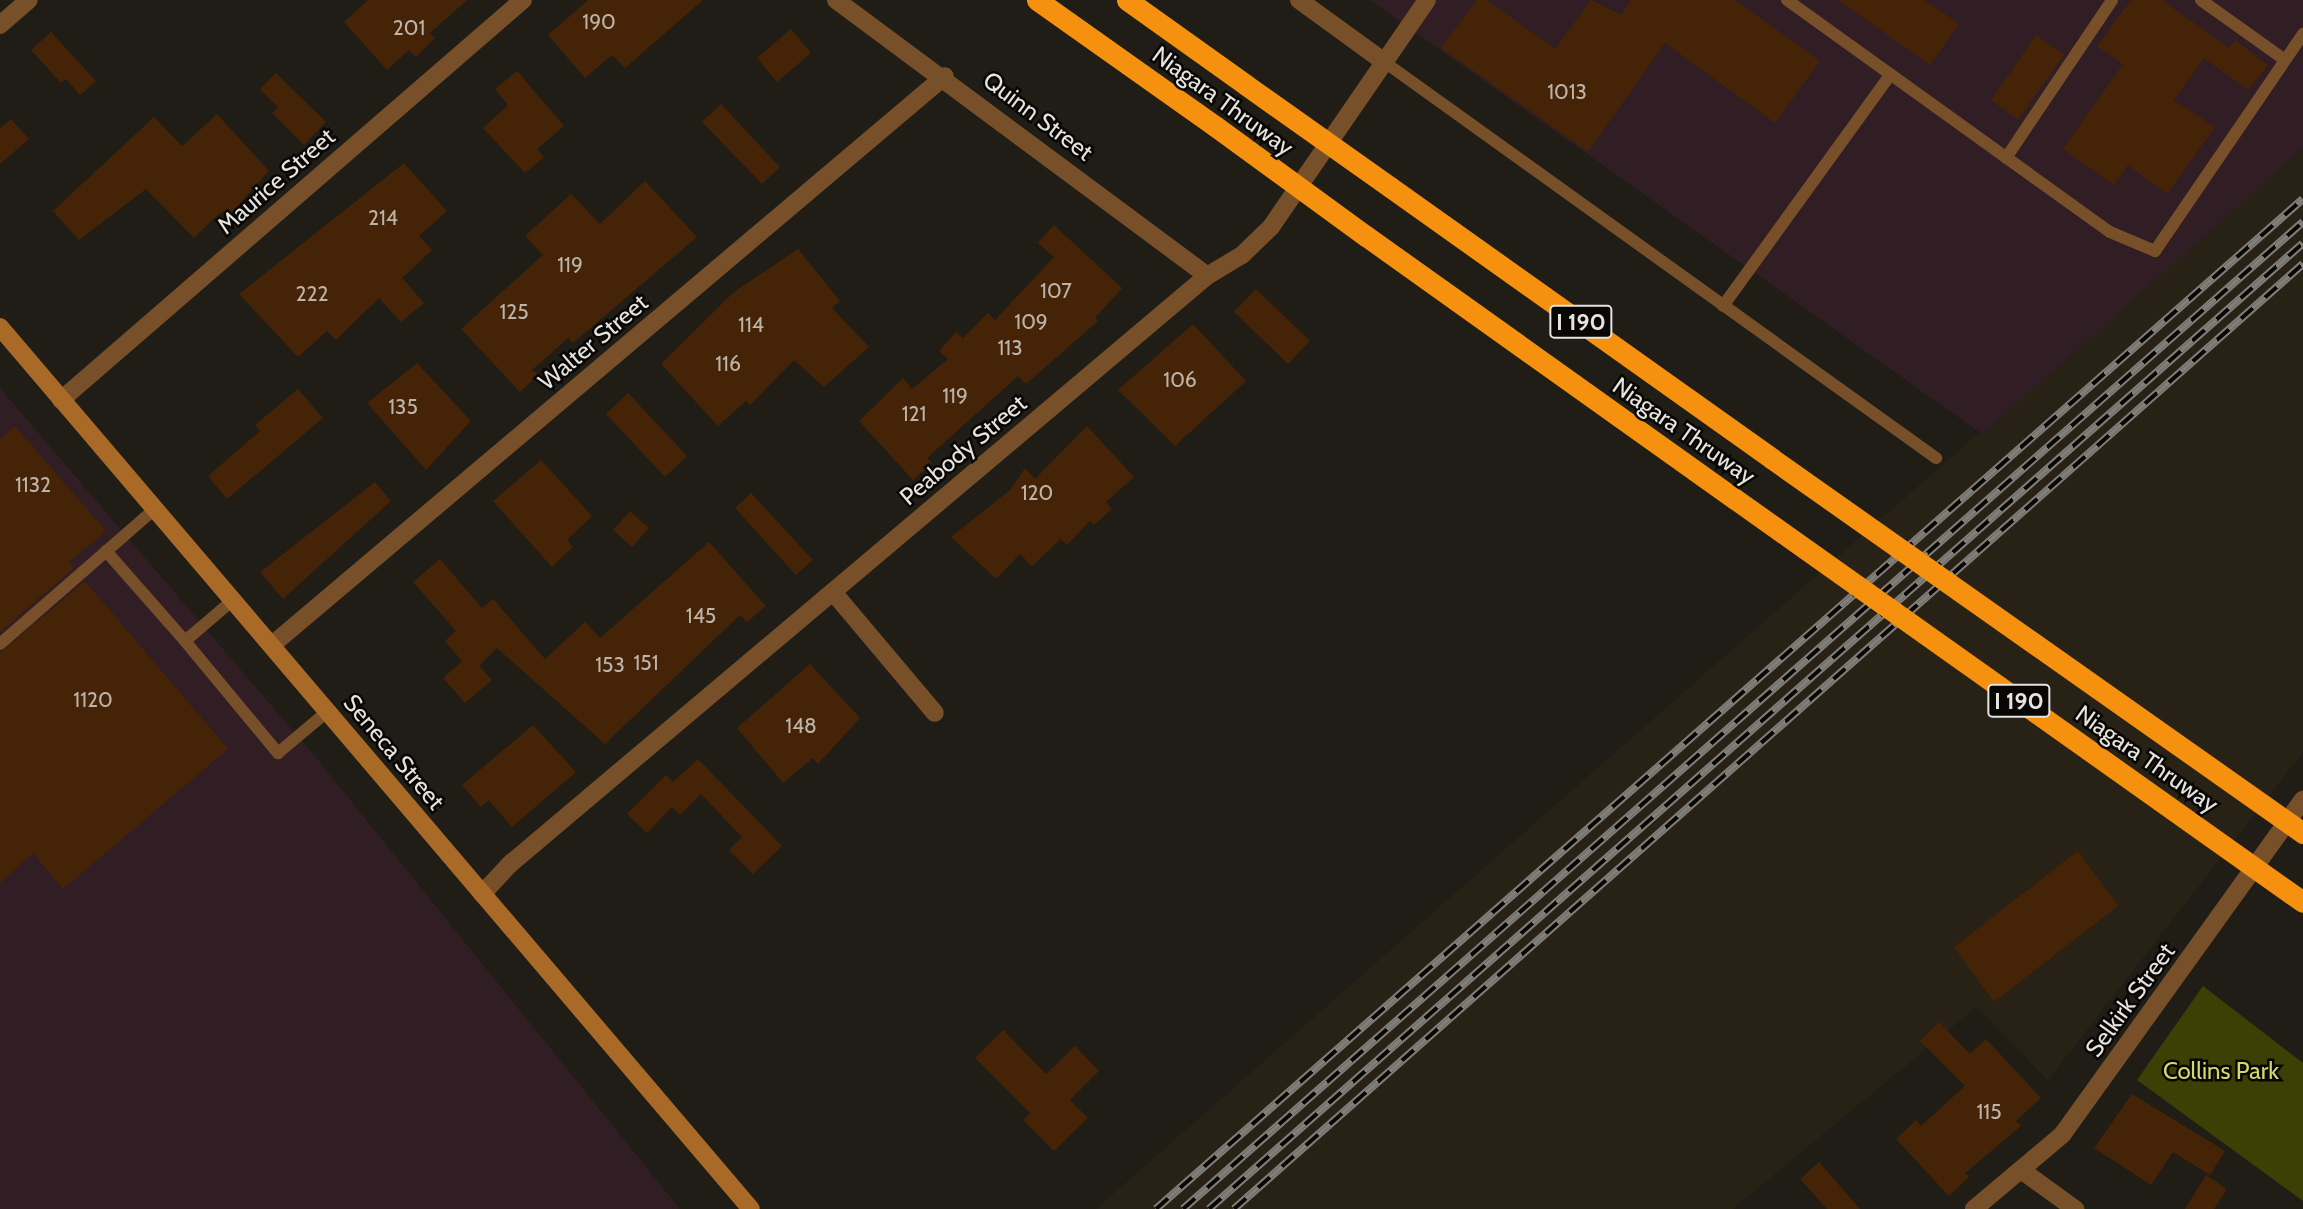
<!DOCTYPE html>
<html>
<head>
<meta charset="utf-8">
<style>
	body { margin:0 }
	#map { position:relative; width:2303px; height:1209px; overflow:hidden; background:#201d17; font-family:Cabin,sans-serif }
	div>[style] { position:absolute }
	.built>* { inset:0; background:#282216 }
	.industrial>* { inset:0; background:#301e24 }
	.green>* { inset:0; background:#3d4004 }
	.building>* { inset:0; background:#442306 }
	.service>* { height:12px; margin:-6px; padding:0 6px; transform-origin:6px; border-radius:6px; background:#774f29 }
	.minor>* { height:18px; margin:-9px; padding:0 9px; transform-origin:9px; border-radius:9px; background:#774f29 }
	.secondary>* { height:18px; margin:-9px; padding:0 9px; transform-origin:9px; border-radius:9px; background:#aa6a27 }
	.motorway>* { height:21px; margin:-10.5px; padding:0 10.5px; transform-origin:10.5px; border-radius:10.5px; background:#f5910e }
	.rail>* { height:8px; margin-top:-4px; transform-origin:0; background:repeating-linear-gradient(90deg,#080705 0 16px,#807e78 0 32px); box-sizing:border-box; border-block:2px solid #807e78 }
	.motorway-bridge>* { height:21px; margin:-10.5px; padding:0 10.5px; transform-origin:10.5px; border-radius:10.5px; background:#f5910e }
	span { translate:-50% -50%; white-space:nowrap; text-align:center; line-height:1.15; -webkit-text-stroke:5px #080705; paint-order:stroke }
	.number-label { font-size:21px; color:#bdb4a9 }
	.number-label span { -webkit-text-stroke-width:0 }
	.shield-label span { padding:2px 5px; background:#080705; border:2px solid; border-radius:5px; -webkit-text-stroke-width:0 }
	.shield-label { font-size:23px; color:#e5e4df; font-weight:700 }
	.street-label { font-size:24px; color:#e5e4df }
	.park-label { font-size:24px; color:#d2d967 }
</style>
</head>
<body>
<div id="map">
	<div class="built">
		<i style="clip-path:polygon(2303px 148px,2303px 752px,2048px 1080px,1976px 1007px,1733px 1209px,1096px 1209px)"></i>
	</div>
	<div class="industrial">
		<i style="clip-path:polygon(1370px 0,2303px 0,2303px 148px,1982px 434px)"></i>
		<i style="clip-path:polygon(0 388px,318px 760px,680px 1209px,0 1209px)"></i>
	</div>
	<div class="green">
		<i style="clip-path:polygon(2203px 986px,2303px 1063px,2303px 1201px,2137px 1080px)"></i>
	</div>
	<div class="building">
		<i style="clip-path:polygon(368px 0,467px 0,430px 33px,435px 38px,416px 57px,409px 50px,387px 70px,344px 22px)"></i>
		<i style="clip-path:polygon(588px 0,703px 0,625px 68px,612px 55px,585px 78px,548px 35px)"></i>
		<i style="clip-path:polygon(1477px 0,1487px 0,1555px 49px,1591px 0,1621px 15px,1631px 0,1735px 0,1820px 61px,1775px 123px,1665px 43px,1588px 152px,1441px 48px)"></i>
		<i style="clip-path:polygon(1838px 0,1925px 0,1959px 24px,1930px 65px)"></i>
		<i style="clip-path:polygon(2131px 0,2162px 0,2229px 48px,2235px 40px,2268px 65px,2248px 90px,2204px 58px,2174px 100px,2215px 127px,2167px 194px,2128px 165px,2114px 185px,2063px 149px,2123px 64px,2097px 46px)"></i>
		<i style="clip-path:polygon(791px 29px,811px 53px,777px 82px,757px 58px)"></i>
		<i style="clip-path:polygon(51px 32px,96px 81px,80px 95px,66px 79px,61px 83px,31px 50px)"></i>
		<i style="clip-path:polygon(2036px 35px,2064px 55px,2018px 120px,1991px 100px)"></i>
		<i style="clip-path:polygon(517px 71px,564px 126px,537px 149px,544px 157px,525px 173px,483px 128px,508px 105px,495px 89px)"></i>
		<i style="clip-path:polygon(276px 73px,326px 122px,304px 145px,272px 113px,278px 107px,260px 89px)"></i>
		<i style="clip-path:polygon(721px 104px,780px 167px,762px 184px,702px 122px)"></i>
		<i style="clip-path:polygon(217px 114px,269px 171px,227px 218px,221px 212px,194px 238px,146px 189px,79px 240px,53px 211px,154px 117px,182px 146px)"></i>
		<i style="clip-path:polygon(11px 119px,29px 139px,0 164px,0 128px)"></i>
		<i style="clip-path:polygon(404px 163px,447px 211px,419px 236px,432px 250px,402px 278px,424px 303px,401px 322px,379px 298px,336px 340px,327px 331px,298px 357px,239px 294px)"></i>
		<i style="clip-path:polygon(645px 181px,697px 237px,573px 343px,568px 338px,532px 370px,539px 374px,520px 392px,461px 329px,543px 255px,525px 236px,571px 194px,600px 224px)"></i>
		<i style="clip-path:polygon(1054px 225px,1122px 288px,1095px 318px,1098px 321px,1026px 384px,1018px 376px,927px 458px,932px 463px,913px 480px,859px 421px,903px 378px,912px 389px,948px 359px,939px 351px,956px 332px,963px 338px,988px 313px,995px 320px,1054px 257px,1038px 243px)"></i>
		<i style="clip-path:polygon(798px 249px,840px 301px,832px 308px,869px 347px,824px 387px,794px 360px,750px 405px,746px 401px,718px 426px,661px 364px,734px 292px)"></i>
		<i style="clip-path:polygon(1256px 289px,1310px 341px,1288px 364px,1234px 312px)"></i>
		<i style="clip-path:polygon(1193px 324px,1246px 381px,1175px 446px,1118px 390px)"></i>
		<i style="clip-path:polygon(417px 363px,471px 421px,426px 470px,367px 403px)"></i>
		<i style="clip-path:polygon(298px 389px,323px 418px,227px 499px,208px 476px,260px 431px,255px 425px)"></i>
		<i style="clip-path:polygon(628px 393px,687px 456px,665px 477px,606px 414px)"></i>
		<i style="clip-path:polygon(15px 426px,106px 531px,69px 562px,74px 568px,0 632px,0 439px)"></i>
		<i style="clip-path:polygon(1087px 426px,1134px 477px,1106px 502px,1112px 509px,1094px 525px,1090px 521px,1067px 545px,1061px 539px,1032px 566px,1020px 554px,996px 579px,951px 537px,1010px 490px,1025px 468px,1035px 479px)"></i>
		<i style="clip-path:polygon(541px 460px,592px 516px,567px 540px,573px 547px,552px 567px,493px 501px)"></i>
		<i style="clip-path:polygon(375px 482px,391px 501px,283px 599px,260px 572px)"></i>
		<i style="clip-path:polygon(751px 493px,813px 560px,796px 575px,735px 508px)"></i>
		<i style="clip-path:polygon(630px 511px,649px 528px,632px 547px,613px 530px)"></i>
		<i style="clip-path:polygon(709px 542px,766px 606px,747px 622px,740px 615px,605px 744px,497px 648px,479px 666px,492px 680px,465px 703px,443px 678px,462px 661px,445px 641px,456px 631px,413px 582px,440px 559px,482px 608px,493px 599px,545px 659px,585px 622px,600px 638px)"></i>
		<i style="clip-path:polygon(85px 581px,228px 749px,63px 889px,33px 853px,0 883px,0 653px)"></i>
		<i style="clip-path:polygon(810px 664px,860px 718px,818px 764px,813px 758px,783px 783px,737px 728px)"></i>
		<i style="clip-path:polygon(533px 725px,576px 772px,512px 827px,489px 800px,481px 807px,462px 785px)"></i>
		<i style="clip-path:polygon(698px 759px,782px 846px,753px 874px,729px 850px,742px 837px,701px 794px,680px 815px,672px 807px,647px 833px,627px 814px,666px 775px,673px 782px)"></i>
		<i style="clip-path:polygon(2078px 851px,2118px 906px,1994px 1002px,1954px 947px)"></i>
		<i style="clip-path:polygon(1939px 1022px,1970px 1054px,1986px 1039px,2041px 1098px,2016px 1121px,2021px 1126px,1965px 1173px,1969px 1177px,1949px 1196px,1896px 1139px,1916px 1120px,1921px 1126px,1965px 1086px,1920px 1041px)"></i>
		<i style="clip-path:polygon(1003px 1030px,1046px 1074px,1075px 1046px,1099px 1071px,1070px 1100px,1088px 1118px,1054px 1151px,1023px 1120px,1030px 1113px,975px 1058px)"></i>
		<i style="clip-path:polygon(2132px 1094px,2225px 1151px,2210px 1175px,2173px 1152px,2151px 1185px,2094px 1148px)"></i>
		<i style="clip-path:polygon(1819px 1162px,1860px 1209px,1827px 1209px,1800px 1179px)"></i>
		<i style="clip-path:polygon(2206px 1175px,2227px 1189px,2214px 1209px,2185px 1209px)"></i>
	</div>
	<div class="service">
		<i style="left:1787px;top:0;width:398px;rotate:35.7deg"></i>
		<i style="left:2110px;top:232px;width:49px;rotate:22.9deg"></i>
		<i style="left:2155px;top:251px;width:263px;rotate:-55.7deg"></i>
		<i style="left:2201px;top:0;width:103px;rotate:35.5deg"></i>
		<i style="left:1383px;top:61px;width:681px;rotate:35.67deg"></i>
		<i style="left:2006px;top:158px;width:190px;rotate:-56.1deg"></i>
		<i style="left:1723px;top:306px;width:286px;rotate:-54.1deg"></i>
		<i style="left:106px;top:551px;width:120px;rotate:48.7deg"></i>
		<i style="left:233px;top:600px;width:63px;rotate:139.5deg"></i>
		<i style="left:185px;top:641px;width:146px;rotate:50.3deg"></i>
		<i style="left:278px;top:753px;width:65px;rotate:-40deg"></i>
		<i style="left:0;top:644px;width:206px;rotate:-41.1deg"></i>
	</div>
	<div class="minor">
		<i style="left:836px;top:0;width:462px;rotate:36.6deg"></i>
		<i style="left:1299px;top:0;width:104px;rotate:36deg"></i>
		<i style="left:0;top:25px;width:38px;rotate:-41deg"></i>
		<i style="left:61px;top:400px;width:611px;rotate:-40.89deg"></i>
		<i style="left:833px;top:592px;width:158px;rotate:49.9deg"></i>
		<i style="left:272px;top:645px;width:881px;rotate:-40.21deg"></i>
		<i style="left:482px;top:894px;width:41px;rotate:-47deg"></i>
		<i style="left:510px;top:864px;width:912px;rotate:-40.15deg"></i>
		<i style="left:1207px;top:276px;width:41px;rotate:-31deg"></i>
		<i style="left:1242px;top:255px;width:40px;rotate:-44deg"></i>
		<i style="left:1271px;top:227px;width:275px;rotate:-55.5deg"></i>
		<i style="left:2021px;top:1170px;width:67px;rotate:35.8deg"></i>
		<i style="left:1974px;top:1209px;width:115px;rotate:-40.1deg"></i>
		<i style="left:2062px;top:1135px;width:413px;rotate:-54.3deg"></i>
	</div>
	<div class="secondary">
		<i style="left:0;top:327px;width:1158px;rotate:49.59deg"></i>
	</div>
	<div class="motorway">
		<i style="left:1037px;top:0;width:218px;rotate:35.3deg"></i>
		<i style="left:1127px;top:0;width:146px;rotate:35.5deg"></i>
		<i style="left:1390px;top:187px;width:468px;rotate:35.4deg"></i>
		<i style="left:1366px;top:236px;width:453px;rotate:35.5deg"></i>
	</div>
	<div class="rail">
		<i style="left:1156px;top:1209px;width:1528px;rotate:-41.37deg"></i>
		<i style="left:1183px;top:1209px;width:1493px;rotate:-41.39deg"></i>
		<i style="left:1209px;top:1209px;width:1459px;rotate:-41.44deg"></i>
		<i style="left:1234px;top:1209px;width:1427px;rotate:-41.48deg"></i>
	</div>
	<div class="motorway-bridge">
		<i style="left:1246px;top:85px;width:176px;rotate:35.3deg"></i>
		<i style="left:1215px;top:126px;width:187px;rotate:36.1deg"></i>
		<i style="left:1771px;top:458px;width:651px;rotate:35.18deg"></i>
		<i style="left:1735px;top:499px;width:696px;rotate:35.36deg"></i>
	</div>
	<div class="number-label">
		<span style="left:599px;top:22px">190</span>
		<span style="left:409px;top:28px">201</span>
		<span style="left:1567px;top:92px">1013</span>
		<span style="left:383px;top:218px">214</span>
		<span style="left:570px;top:265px">119</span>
		<span style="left:1056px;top:291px">107</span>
		<span style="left:312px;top:294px">222</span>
		<span style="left:514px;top:312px">125</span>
		<span style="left:1031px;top:322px">109</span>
		<span style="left:751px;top:325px">114</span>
		<span style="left:1010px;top:348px">113</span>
		<span style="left:728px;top:364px">116</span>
		<span style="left:1180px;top:380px">106</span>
		<span style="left:955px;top:396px">119</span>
		<span style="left:403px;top:407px">135</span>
		<span style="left:914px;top:414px">121</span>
		<span style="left:33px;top:485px">1132</span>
		<span style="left:1037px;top:493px">120</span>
		<span style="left:701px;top:616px">145</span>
		<span style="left:646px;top:663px">151</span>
		<span style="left:610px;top:665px">153</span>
		<span style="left:93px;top:700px">1120</span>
		<span style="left:801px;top:726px">148</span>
		<span style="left:1989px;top:1112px">115</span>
	</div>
	<div class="shield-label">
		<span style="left:1581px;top:322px">I 190</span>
		<span style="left:2019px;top:701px">I 190</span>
	</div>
	<div class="street-label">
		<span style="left:1223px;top:101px;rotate:36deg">Niagara Thruway</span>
		<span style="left:1038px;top:116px;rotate:37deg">Quinn Street</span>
		<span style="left:276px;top:181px;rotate:-41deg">Maurice Street</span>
		<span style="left:593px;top:342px;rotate:-40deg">Walter Street</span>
		<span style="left:1684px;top:431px;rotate:35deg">Niagara Thruway</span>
		<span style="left:963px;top:450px;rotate:-40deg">Peabody Street</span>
		<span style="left:394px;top:752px;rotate:50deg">Seneca Street</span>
		<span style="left:2147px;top:759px;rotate:35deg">Niagara Thruway</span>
		<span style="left:2130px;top:1000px;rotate:-54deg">Selkirk Street</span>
	</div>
	<div class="park-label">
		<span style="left:2221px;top:1071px">Collins Park</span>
	</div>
</div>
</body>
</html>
